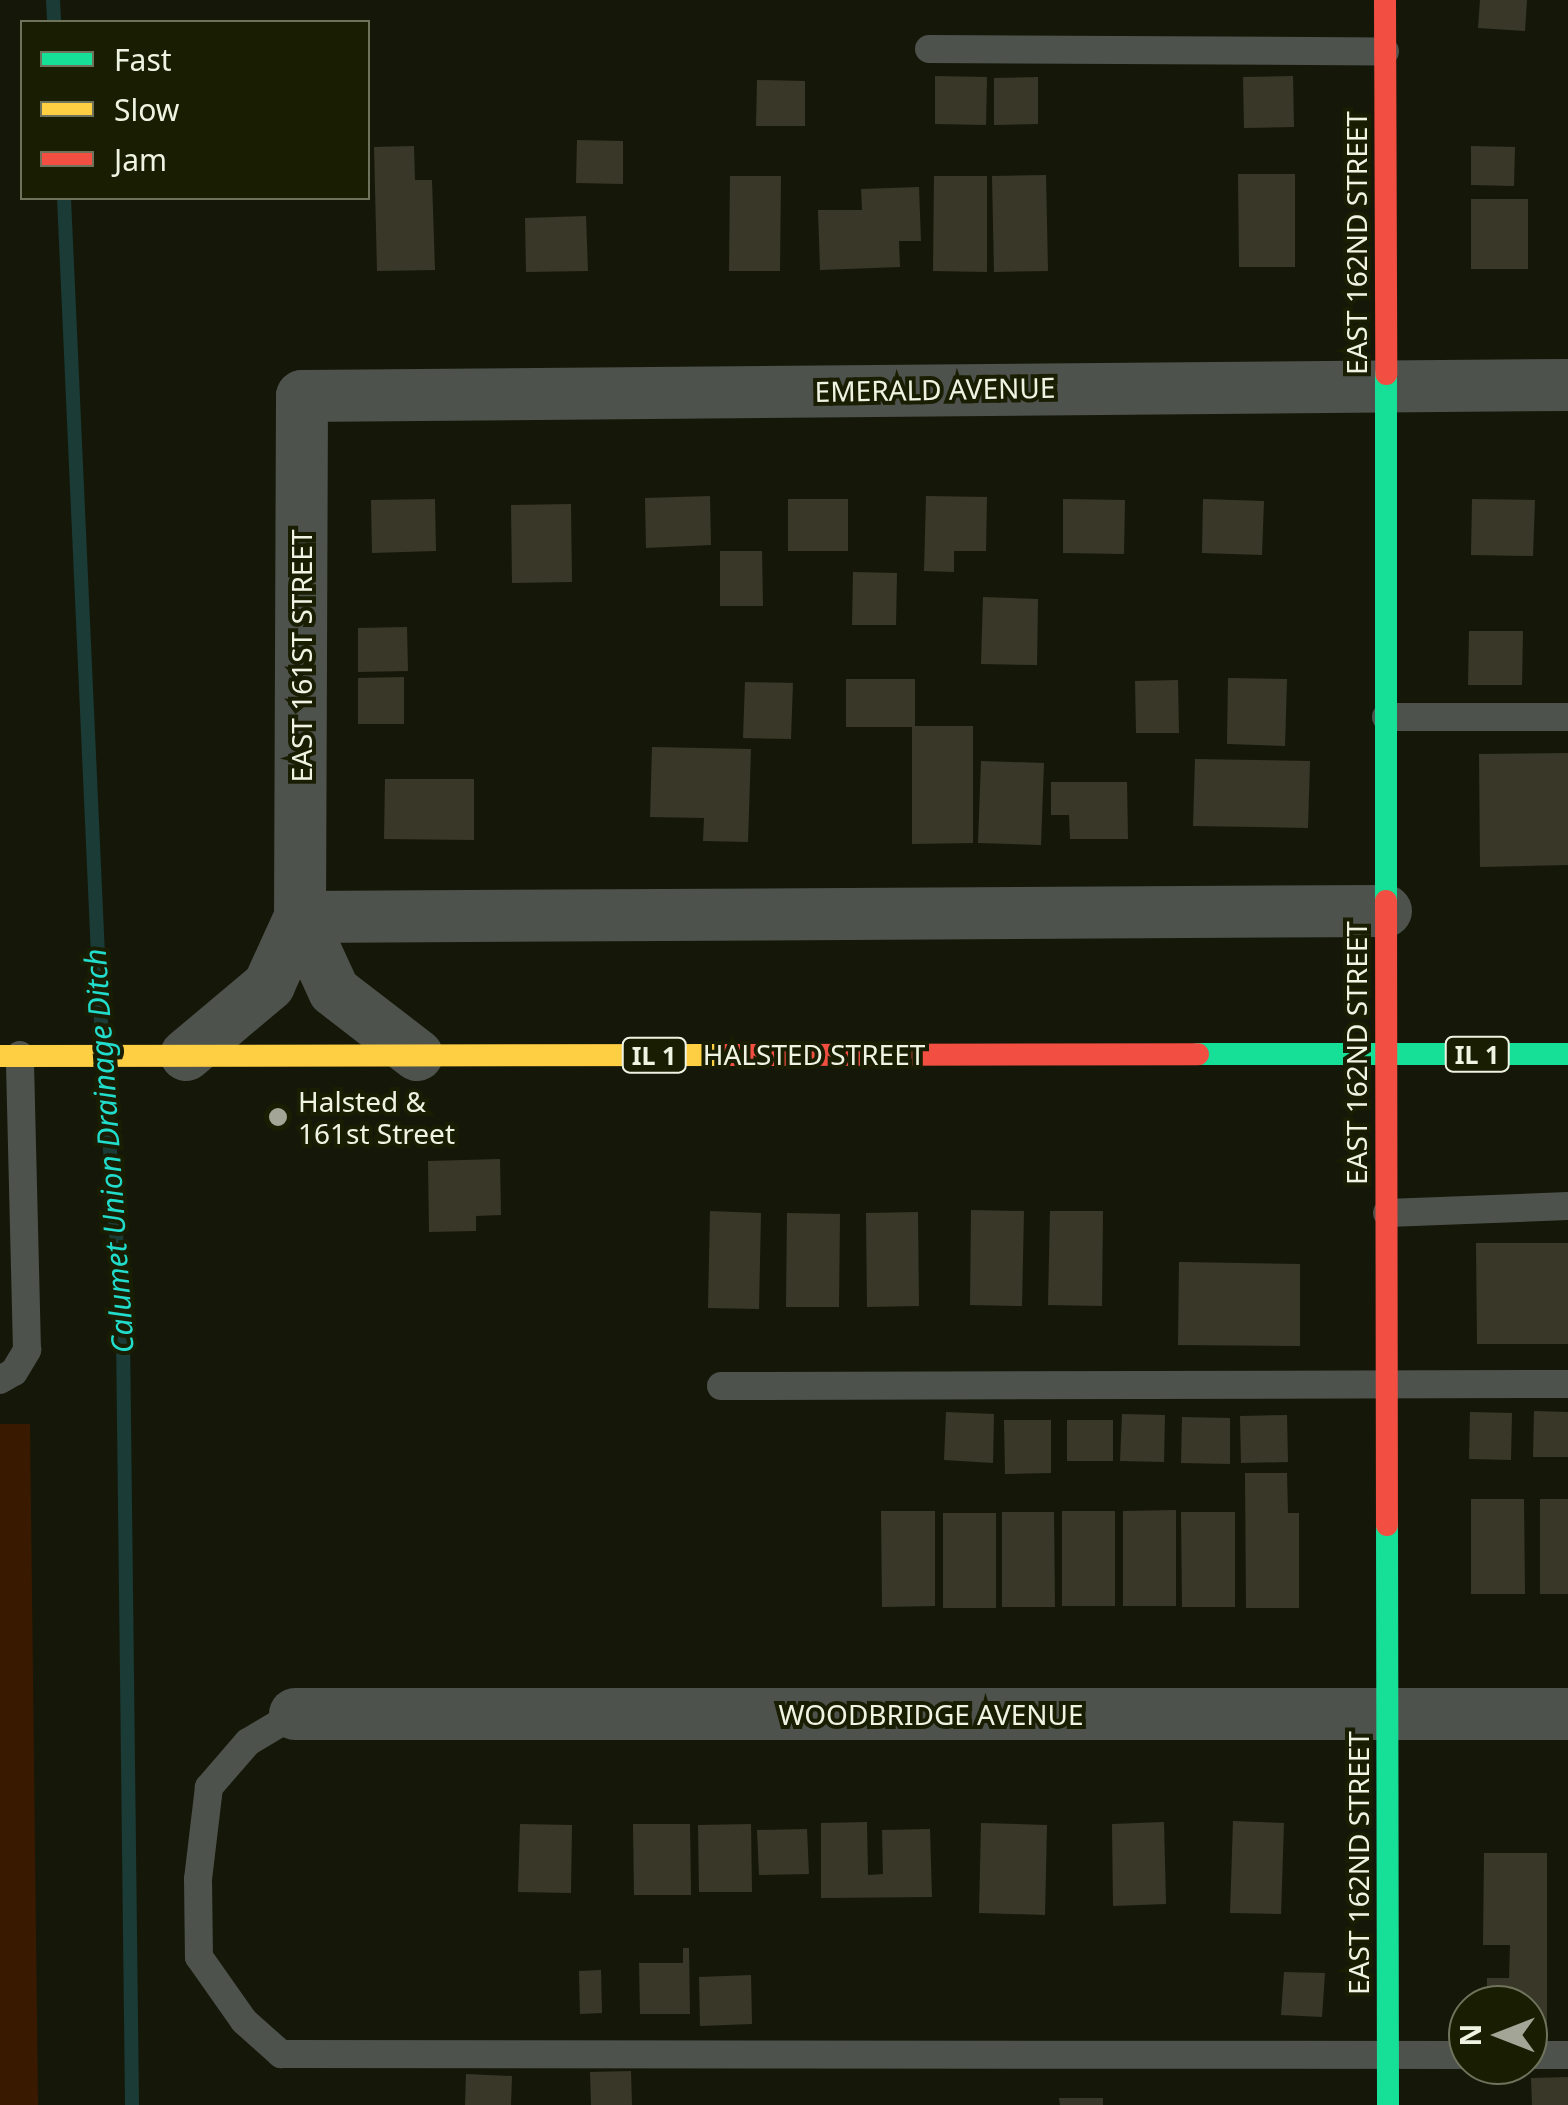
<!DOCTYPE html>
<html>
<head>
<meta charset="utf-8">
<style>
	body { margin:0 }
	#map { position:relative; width:1568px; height:2105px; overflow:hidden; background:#151809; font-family:"Noto Sans",sans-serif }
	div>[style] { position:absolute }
	.green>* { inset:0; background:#3a1901 }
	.stream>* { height:14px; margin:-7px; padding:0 7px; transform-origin:7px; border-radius:7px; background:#1a3b36 }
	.building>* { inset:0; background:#393728 }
	.lane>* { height:28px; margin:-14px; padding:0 14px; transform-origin:14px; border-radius:14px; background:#4e524c }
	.street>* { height:52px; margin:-26px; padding:0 26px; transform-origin:26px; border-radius:26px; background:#4e524c }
	.fast>* { height:22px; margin:-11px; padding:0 11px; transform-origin:11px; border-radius:11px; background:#16e098 }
	.slow>* { height:22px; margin:-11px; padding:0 11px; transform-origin:11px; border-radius:11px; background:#ffcf43 }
	.jam>* { height:22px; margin:-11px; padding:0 11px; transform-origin:11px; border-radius:11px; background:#f24e42 }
	.dots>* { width:28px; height:28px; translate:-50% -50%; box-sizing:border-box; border:5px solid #191e03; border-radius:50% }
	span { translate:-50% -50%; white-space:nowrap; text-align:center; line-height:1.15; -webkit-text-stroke:8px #191e03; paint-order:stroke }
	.shield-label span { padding:2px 8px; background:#191e03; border:2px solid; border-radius:8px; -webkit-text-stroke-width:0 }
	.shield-label { font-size:25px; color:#eff3e2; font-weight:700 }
	.street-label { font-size:28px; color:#eff3e2 }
	.poi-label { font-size:28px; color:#eff3e2 }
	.left { translate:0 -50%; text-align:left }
	.water-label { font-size:30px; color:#2dc; font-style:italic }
	.legend { position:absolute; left:20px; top:20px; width:350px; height:180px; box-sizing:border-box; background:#191e03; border:2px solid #6f735c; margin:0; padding:12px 18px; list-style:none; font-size:30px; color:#eff3e2 }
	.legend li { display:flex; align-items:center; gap:20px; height:50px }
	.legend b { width:50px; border:2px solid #6f735c }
	.north { position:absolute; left:1448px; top:1985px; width:100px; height:100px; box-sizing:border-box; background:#191e03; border:2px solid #6f735c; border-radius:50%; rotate:270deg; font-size:28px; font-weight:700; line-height:40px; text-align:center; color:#eff3e2 }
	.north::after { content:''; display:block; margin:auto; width:35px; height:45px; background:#a3a696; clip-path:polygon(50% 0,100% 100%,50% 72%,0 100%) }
</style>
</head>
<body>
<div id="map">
	<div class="green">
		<i style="clip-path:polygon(0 1424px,30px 1424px,38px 2105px,0 2105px)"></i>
	</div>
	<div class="stream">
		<i style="left:53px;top:0;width:22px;rotate:87deg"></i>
		<i style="left:64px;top:198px;width:848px;rotate:87.43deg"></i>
		<i style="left:104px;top:1066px;width:269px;rotate:85.9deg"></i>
		<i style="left:123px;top:1334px;width:771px;rotate:89.33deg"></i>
	</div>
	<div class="building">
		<i style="clip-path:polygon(1480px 0,1527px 0,1525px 31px,1478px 28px)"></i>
		<i style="clip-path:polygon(935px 76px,987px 77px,986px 125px,935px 124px)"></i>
		<i style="clip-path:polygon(1293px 76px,1294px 127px,1244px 128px,1243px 77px)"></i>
		<i style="clip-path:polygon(1038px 77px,1038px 124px,994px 125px,994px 78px)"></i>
		<i style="clip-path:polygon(757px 80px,805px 81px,805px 126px,756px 126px)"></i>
		<i style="clip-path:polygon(577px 140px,623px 141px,623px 184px,576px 183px)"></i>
		<i style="clip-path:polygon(414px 146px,415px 180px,432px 180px,435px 270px,377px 271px,374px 147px)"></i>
		<i style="clip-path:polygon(1471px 146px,1515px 147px,1514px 186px,1471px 185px)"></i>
		<i style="clip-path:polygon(1238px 174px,1295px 174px,1295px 267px,1239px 267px)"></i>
		<i style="clip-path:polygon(1046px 175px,1048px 271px,994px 272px,992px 176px)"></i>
		<i style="clip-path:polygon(730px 176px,781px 176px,780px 271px,729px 271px)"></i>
		<i style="clip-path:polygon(934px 176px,987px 176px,987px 272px,933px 271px)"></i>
		<i style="clip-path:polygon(919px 187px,921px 241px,899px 241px,900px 267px,820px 270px,818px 210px,862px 210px,861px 189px)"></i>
		<i style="clip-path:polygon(1471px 199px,1528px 199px,1528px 269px,1471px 269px)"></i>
		<i style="clip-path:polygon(586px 216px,588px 271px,526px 272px,525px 218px)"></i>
		<i style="clip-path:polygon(710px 496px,711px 545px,646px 548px,645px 498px)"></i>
		<i style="clip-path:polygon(926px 496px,987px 497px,986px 551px,954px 551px,954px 572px,924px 571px)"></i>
		<i style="clip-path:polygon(435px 499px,436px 551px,372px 553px,371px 500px)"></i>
		<i style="clip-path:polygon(788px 499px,848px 499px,848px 551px,788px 551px)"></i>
		<i style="clip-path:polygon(1063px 499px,1125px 500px,1124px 554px,1063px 553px)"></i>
		<i style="clip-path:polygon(1203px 499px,1264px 501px,1262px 555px,1202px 553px)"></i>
		<i style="clip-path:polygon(1472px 499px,1535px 500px,1533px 556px,1471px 555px)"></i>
		<i style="clip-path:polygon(571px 504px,572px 582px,512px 583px,511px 505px)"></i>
		<i style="clip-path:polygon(720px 551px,762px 551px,763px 606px,720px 606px)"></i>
		<i style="clip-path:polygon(853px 572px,897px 573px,896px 625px,852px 625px)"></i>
		<i style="clip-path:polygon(983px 597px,1038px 599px,1037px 665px,981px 664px)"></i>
		<i style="clip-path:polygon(407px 627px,408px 671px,358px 672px,358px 628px)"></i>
		<i style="clip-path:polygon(1469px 631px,1523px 631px,1522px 685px,1468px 685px)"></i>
		<i style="clip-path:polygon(404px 677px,404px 724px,358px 724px,358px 678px)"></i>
		<i style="clip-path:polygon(1228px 678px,1287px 679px,1285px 746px,1227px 744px)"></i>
		<i style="clip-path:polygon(846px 679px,915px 679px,915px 726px,973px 726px,973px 843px,912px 844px,912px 727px,846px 727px)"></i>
		<i style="clip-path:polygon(1178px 680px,1179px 733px,1136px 733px,1135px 681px)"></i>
		<i style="clip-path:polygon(745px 682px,793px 683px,791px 739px,743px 738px)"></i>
		<i style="clip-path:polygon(652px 747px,751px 749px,748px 842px,703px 841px,704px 818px,650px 817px)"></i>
		<i style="clip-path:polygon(1568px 753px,1568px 865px,1480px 867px,1479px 754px)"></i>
		<i style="clip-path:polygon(1195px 759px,1310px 761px,1308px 828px,1193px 826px)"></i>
		<i style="clip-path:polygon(981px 761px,1044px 763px,1041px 845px,978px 843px)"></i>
		<i style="clip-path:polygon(385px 779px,474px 779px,474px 840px,384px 839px)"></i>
		<i style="clip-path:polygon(1051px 782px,1127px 782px,1128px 839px,1070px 839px,1069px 815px,1051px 815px)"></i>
		<i style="clip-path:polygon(500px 1159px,501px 1215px,476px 1216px,476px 1231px,429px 1232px,428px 1161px)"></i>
		<i style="clip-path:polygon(971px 1210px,1024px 1211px,1022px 1306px,970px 1305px)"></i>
		<i style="clip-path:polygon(710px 1211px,761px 1213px,759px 1309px,708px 1308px)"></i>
		<i style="clip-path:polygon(1050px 1211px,1103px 1211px,1102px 1306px,1048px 1305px)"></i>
		<i style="clip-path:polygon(918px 1212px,919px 1306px,867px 1307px,866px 1213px)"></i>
		<i style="clip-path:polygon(787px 1213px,840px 1214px,839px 1307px,786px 1307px)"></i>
		<i style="clip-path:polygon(1476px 1243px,1568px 1243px,1568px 1344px,1477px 1344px)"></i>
		<i style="clip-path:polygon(1179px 1262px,1300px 1264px,1300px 1346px,1178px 1345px)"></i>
		<i style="clip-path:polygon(1534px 1411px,1568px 1412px,1568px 1457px,1533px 1457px)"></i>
		<i style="clip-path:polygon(946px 1412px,994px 1414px,993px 1463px,944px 1460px)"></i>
		<i style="clip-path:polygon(1470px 1412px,1512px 1413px,1511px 1460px,1469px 1459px)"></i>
		<i style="clip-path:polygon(1122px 1414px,1165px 1415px,1164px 1462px,1120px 1461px)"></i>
		<i style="clip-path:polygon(1287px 1415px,1288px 1462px,1241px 1463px,1240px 1416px)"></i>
		<i style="clip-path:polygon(1182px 1417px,1230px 1418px,1230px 1464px,1181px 1463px)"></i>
		<i style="clip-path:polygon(1004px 1420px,1051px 1420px,1051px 1473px,1005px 1474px)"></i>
		<i style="clip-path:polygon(1067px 1420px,1113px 1420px,1113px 1461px,1067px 1461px)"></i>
		<i style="clip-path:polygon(1245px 1473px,1287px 1473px,1288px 1513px,1299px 1513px,1299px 1608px,1246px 1608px)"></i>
		<i style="clip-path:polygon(1471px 1499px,1524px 1499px,1525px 1594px,1471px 1594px)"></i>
		<i style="clip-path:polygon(1540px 1499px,1568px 1499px,1568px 1594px,1540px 1594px)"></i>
		<i style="clip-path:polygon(1176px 1510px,1176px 1606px,1123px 1606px,1123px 1511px)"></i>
		<i style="clip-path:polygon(881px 1511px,935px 1511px,935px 1606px,882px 1607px)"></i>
		<i style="clip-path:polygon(1062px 1511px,1115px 1511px,1115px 1606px,1062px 1606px)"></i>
		<i style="clip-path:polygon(1002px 1512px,1054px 1512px,1055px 1607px,1002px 1607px)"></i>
		<i style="clip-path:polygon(1181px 1512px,1235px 1512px,1235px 1607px,1182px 1607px)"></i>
		<i style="clip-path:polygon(943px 1513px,996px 1513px,996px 1608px,943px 1608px)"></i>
		<i style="clip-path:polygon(1233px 1821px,1284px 1823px,1281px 1914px,1230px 1913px)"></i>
		<i style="clip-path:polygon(867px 1822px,868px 1875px,883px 1874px,882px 1830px,930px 1829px,932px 1897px,821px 1898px,821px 1823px)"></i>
		<i style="clip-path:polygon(1164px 1822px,1166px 1904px,1113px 1906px,1112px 1824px)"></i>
		<i style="clip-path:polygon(981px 1823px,1047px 1825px,1045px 1915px,979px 1913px)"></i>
		<i style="clip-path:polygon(520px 1824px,572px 1825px,571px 1893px,518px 1892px)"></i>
		<i style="clip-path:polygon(633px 1824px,690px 1824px,691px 1895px,634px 1895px)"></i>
		<i style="clip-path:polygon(751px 1824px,752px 1892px,699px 1892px,698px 1825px)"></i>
		<i style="clip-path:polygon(807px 1829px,809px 1874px,759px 1875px,757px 1830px)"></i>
		<i style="clip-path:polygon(1484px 1853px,1547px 1853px,1547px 2024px,1528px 2024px,1528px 2005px,1487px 2005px,1487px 1978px,1509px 1978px,1510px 1945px,1483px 1945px)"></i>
		<i style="clip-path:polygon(683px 1948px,689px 1948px,690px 2014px,640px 2014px,639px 1963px,683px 1963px)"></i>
		<i style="clip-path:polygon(601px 1970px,602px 2013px,580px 2014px,579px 1971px)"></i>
		<i style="clip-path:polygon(1284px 1972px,1325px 1973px,1322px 2017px,1281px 2015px)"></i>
		<i style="clip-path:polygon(751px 1975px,752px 2024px,700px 2026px,699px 1977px)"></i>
		<i style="clip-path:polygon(631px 2071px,632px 2105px,591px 2105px,590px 2072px)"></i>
		<i style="clip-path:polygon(466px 2074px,512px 2076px,511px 2105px,465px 2105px)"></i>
		<i style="clip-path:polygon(1568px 2077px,1568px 2105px,1532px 2105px,1531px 2078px)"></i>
		<i style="clip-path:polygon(1059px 2098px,1103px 2098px,1103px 2105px,1060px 2105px)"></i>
	</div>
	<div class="lane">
		<i style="left:929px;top:49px;width:456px;rotate:0.3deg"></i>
		<i style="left:1386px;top:717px;width:182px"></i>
		<i style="left:1387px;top:1213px;width:181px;rotate:-2.2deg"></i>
		<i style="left:0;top:1380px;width:16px;rotate:-30deg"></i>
		<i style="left:14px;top:1372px;width:26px;rotate:-59deg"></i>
		<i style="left:27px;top:1350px;width:295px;rotate:-91.4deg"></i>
		<i style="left:721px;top:1386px;width:847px;rotate:-0.14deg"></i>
		<i style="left:295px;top:1714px;width:55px;rotate:149.2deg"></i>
		<i style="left:248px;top:1742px;width:60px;rotate:130.9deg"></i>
		<i style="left:209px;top:1787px;width:93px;rotate:96.8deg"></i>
		<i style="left:198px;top:1879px;width:78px;rotate:89.3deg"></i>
		<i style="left:199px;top:1957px;width:78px;rotate:54.9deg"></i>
		<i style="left:244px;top:2021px;width:50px;rotate:41.7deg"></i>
		<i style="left:281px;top:2054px;width:1187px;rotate:0.05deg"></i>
		<i style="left:1528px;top:2055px;width:40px"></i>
	</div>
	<div class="street">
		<i style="left:300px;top:917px;width:1086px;rotate:-0.32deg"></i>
		<i style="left:300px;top:917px;width:81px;rotate:65.3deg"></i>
		<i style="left:334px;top:991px;width:105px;rotate:37.6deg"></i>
		<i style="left:186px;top:1055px;width:109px;rotate:-40.1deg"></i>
		<i style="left:269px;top:985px;width:75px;rotate:-65.5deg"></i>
		<i style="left:300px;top:917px;width:521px;rotate:-89.78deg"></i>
		<i style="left:302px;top:396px;width:1266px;rotate:-0.5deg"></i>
		<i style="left:295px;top:1714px;width:1273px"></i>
	</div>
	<div class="fast">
		<i style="left:1386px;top:374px;width:527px;rotate:90deg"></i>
		<i style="left:1198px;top:1054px;width:370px"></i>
		<i style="left:1387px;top:1525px;width:580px;rotate:89.9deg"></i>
	</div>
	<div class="slow">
		<i style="left:0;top:1056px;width:725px;rotate:-0.08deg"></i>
	</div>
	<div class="jam">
		<i style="left:1385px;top:0;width:374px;rotate:89.8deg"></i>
		<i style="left:1386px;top:901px;width:624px;rotate:89.91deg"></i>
		<i style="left:725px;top:1055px;width:473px;rotate:-0.1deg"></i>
	</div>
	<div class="dots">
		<i style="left:278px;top:1117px;background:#a3a696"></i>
	</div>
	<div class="shield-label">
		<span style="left:1477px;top:1054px">IL 1</span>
		<span style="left:654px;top:1055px">IL 1</span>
	</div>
	<div class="street-label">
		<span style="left:1356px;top:243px;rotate:-90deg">EAST 162ND STREET</span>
		<span style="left:935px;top:389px;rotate:-1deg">EMERALD AVENUE</span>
		<span style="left:301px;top:656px;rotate:-90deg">EAST 161ST STREET</span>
		<span style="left:1356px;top:1053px;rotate:-90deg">EAST 162ND STREET</span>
		<span style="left:814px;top:1054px">HALSTED STREET</span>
		<span style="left:931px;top:1714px">WOODBRIDGE AVENUE</span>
		<span style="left:1358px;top:1863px;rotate:-90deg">EAST 162ND STREET</span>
	</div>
	<div class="poi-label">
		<span class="left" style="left:298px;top:1117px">Halsted &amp;<br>161st Street</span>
	</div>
	<div class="water-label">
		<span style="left:109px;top:1151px;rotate:-94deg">Calumet Union Drainage Ditch</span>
	</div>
	<ul class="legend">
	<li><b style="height:12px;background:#16e098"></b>Fast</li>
	<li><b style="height:12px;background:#ffcf43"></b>Slow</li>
	<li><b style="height:12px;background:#f24e42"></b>Jam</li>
	</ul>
	<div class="north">N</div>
</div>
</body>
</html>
